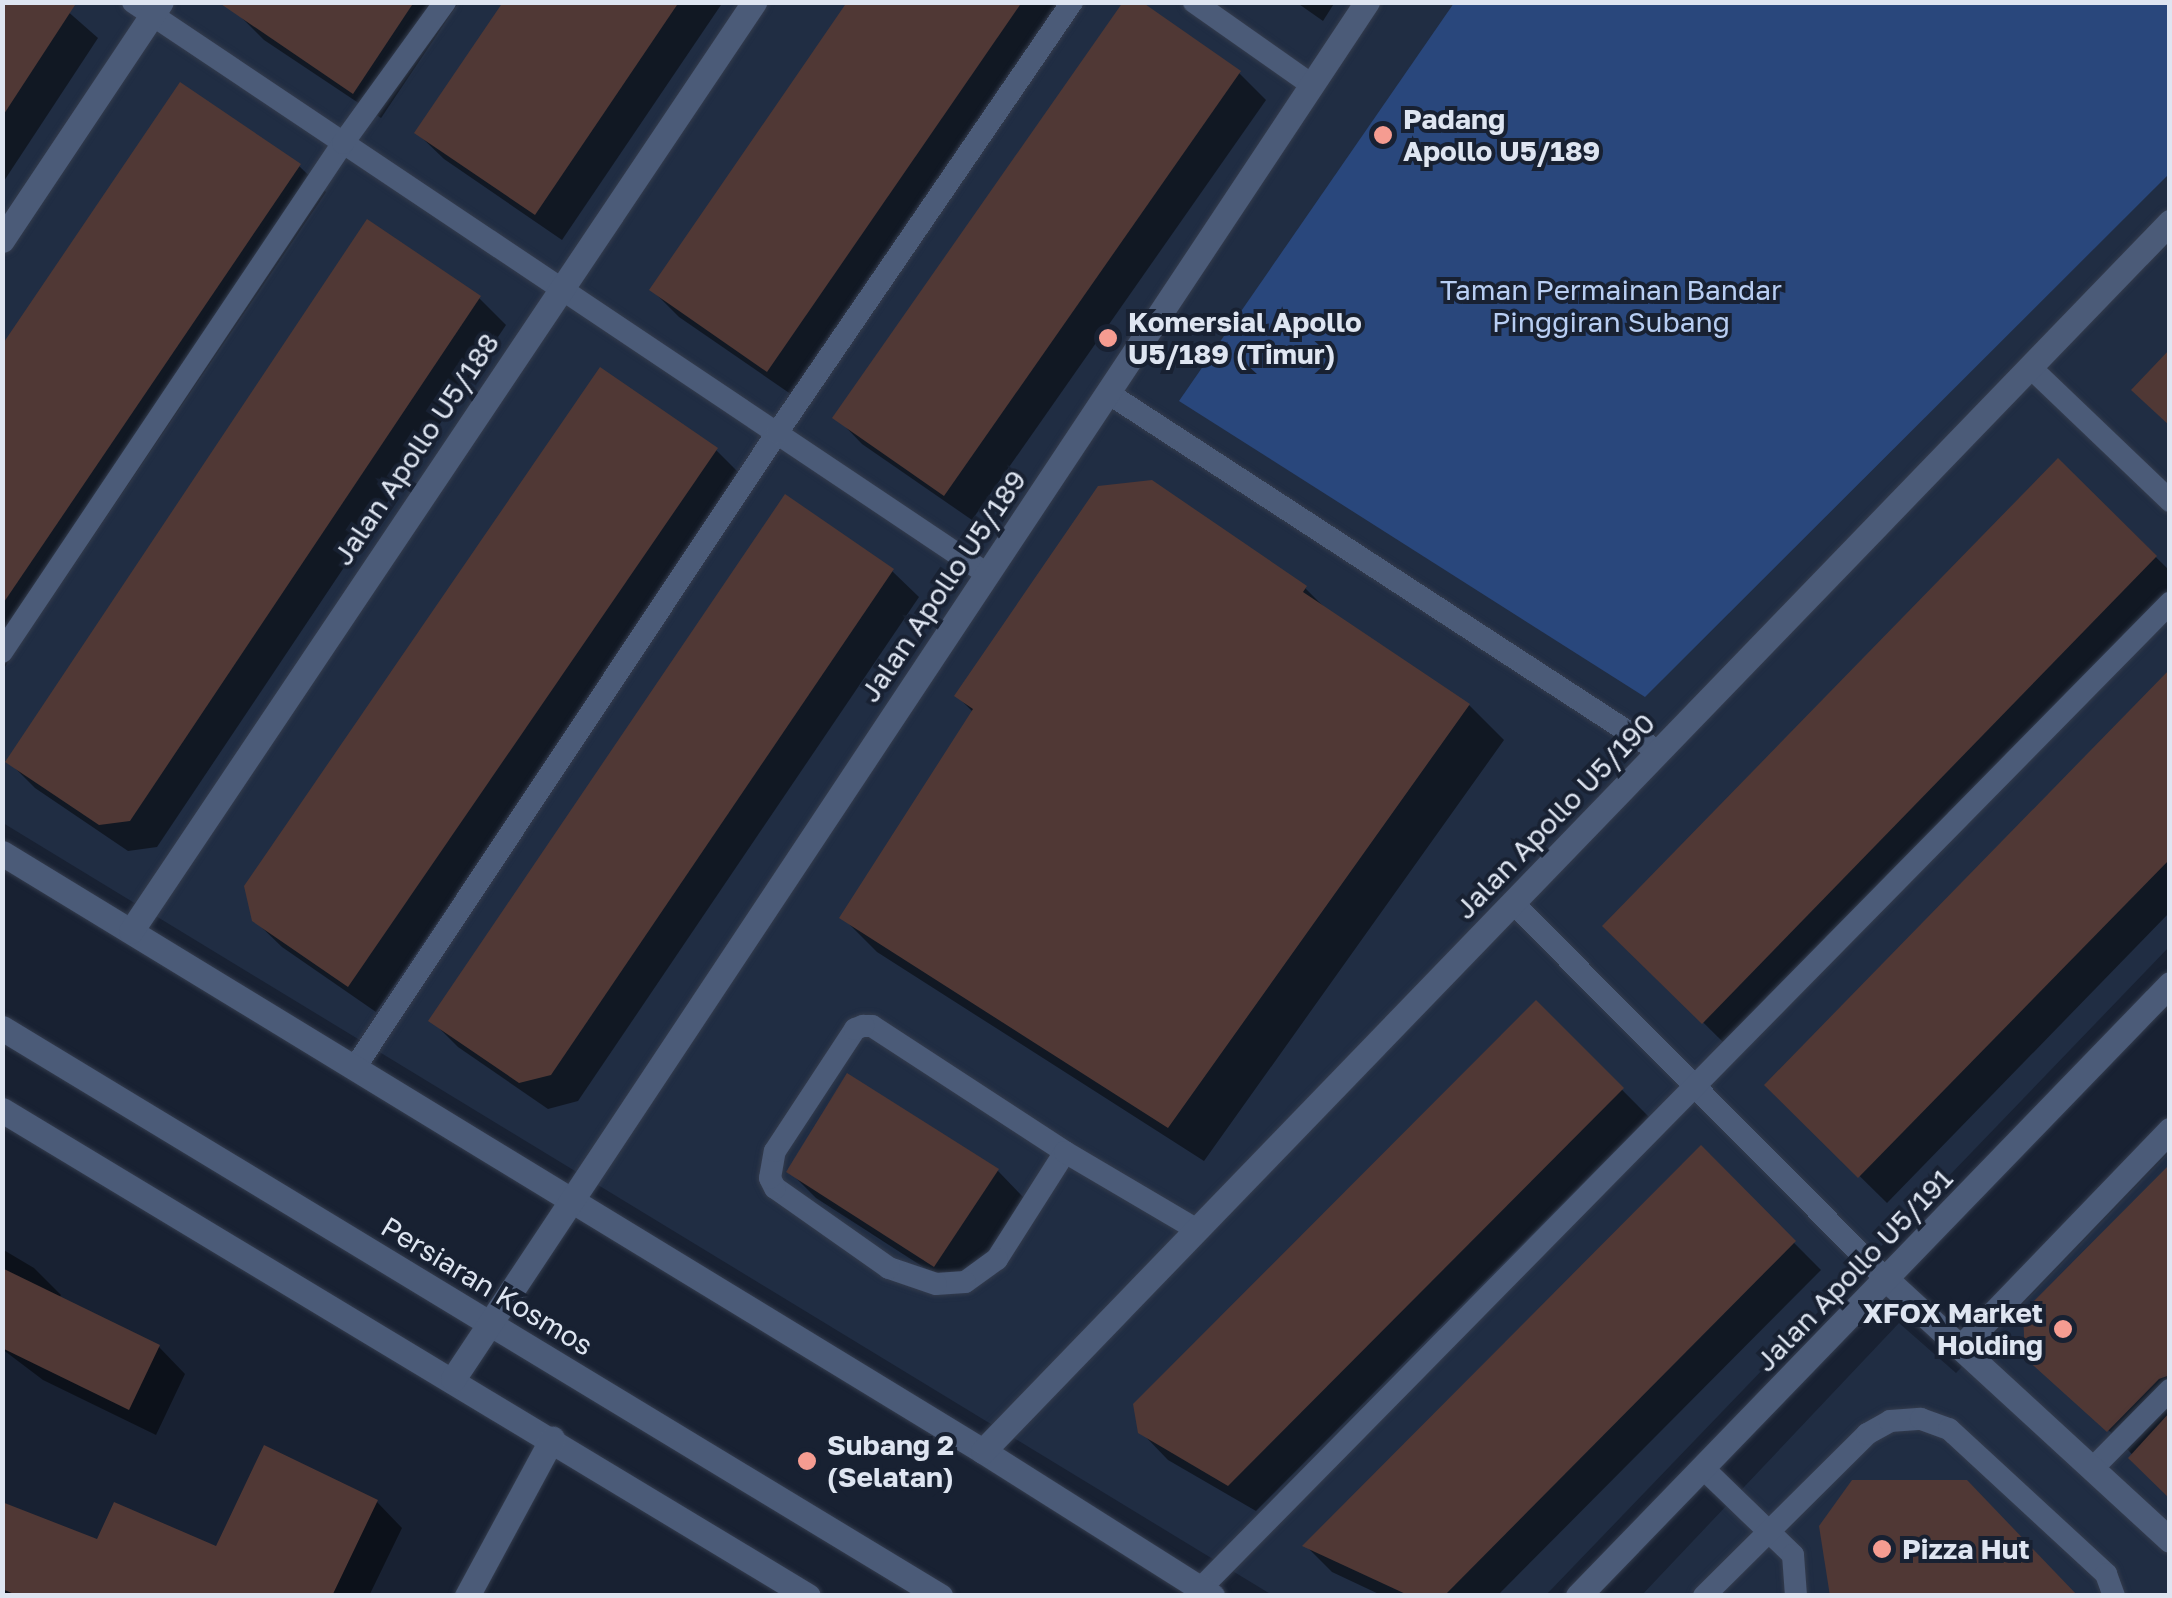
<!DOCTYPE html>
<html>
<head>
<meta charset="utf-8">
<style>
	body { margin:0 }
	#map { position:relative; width:2172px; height:1598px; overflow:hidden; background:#182132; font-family:"Golos Text",sans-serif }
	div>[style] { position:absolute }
	.built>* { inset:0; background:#202d43 }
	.green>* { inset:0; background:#29477c }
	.shadow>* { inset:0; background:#0007 }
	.building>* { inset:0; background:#503835 }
	.roads { filter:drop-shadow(0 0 2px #343c4d) drop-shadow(0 0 2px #343c4d) }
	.service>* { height:22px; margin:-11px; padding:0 11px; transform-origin:11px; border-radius:11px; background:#4b5b78 }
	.minor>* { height:25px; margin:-12.5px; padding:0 12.5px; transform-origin:12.5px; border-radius:12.5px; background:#4b5b78 }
	.dots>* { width:28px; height:28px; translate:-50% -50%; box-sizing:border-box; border:5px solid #182132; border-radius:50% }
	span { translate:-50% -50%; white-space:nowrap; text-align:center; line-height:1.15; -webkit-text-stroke:8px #182132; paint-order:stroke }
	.poi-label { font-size:28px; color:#dee5f1; font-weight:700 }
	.left { translate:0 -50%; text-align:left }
	.right { translate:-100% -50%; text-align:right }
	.park-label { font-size:28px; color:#b8cef3 }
	.street-label { font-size:28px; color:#dee5f1 }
	.frame { position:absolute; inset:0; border:5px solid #dee5f1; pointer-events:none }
</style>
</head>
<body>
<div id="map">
	<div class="built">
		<i style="clip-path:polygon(2px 3px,2169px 3px,2169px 947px,1546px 1595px,1272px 1595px,3px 823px)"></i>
		<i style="clip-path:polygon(2169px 1152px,2169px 1595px,1641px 1596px,1899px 1323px,1956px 1373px)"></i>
	</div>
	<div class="green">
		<i style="clip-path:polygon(1454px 3px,2169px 3px,2169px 174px,1645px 697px,1179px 401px)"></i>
	</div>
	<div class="shadow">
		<i style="clip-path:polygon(2px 2px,57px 2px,98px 38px,2px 184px)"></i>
		<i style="clip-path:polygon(244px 2px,459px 2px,381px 118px,264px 40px,237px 13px)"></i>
		<i style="clip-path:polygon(506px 2px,723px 2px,562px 240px,444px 159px,417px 133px)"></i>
		<i style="clip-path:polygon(850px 2px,1067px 2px,795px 397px,679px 317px,652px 290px)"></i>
		<i style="clip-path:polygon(1138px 2px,1239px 73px,1266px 100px,972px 520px,862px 444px,836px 417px)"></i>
		<i style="clip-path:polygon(1296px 2px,1335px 2px,1323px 21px)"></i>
		<i style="clip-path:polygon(299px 166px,326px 192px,2px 671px,2px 349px)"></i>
		<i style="clip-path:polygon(479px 298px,506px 325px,157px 847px,128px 851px,35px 788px,8px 761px)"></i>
		<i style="clip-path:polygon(716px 450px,743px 477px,376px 1012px,282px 947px,254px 920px)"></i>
		<i style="clip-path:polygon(2058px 461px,2170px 571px,2170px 597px,1730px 1049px,1606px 926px)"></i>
		<i style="clip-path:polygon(892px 571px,919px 597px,578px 1101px,548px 1109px,458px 1047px,431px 1020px)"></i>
		<i style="clip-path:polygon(1305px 588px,1330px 613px,1469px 705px,1504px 740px,1204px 1161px,877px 952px,842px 917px,973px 712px,957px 696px)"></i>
		<i style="clip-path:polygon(2170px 672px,2170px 912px,1887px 1203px,1767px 1085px)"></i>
		<i style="clip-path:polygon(1536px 1003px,1649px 1117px,1256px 1511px,1168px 1460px,1141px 1432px)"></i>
		<i style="clip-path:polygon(848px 1077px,998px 1171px,1024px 1198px,962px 1292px,816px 1198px,790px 1172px)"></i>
		<i style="clip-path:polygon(1701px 1149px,1821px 1270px,1497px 1596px,1383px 1596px,1332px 1572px,1306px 1546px)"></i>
		<i style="clip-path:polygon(2170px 1168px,2170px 1496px,2118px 1439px,2059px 1385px)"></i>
		<i style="clip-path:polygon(2px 1249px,34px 1268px,61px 1295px,59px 1298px,159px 1347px,185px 1374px,156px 1435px,43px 1380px,2px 1349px)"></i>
		<i style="clip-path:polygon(377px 1502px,402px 1528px,369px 1596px,2px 1596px,2px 1505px,98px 1543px,217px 1549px)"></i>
	</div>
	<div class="building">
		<i style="clip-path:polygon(2px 2px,77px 2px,2px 117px)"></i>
		<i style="clip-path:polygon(218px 2px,414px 2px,353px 94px)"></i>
		<i style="clip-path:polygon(503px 2px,679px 2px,535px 215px,414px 133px)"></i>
		<i style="clip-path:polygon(847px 2px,1022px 2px,767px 372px,649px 290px)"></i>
		<i style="clip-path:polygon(1123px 2px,1142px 2px,1241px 71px,944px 496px,832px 418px)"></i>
		<i style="clip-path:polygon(180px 82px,301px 164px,2px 605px,2px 345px)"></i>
		<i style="clip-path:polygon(367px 219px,481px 296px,130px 821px,99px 825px,5px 762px)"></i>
		<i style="clip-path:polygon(2170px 349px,2170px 426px,2131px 390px)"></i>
		<i style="clip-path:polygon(600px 367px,718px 448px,348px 987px,252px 921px,244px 886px)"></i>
		<i style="clip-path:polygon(2058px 458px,2157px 556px,1702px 1024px,1602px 926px)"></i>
		<i style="clip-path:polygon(1152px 480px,1307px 586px,1303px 592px,1470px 704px,1168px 1128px,839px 918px,973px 709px,954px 696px,1098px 486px)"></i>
		<i style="clip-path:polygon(785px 494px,894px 569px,551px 1075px,519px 1083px,428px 1021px)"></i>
		<i style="clip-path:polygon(2170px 669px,2170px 859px,1858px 1178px,1764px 1085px)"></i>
		<i style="clip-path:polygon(1536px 1000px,1624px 1088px,1228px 1486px,1138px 1433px,1133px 1404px)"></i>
		<i style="clip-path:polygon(847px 1073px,999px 1169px,934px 1267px,786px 1172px)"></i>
		<i style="clip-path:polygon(1701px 1145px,1796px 1241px,1444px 1596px,1410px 1596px,1302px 1546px)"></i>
		<i style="clip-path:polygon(2170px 1164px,2170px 1375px,2159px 1379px,2107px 1432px,2025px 1358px,2023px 1312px)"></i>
		<i style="clip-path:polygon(2px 1268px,160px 1345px,129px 1410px,2px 1348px)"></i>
		<i style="clip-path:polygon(2170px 1412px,2170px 1499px,2128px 1458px)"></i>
		<i style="clip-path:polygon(264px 1445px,378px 1500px,332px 1596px,19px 1596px,2px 1589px,2px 1502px,97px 1539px,114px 1502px,216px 1546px)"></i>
		<i style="clip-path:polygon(1852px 1480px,1967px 1480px,2078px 1596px,1830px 1596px,1819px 1526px)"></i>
	</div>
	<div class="roads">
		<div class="service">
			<i style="left:133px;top:2px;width:1028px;rotate:33.81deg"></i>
			<i style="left:1194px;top:2px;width:144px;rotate:35.1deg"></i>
			<i style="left:2030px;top:367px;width:194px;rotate:43.7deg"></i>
			<i style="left:1108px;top:393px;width:658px;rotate:33.09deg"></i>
			<i style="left:2px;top:652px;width:613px;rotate:-56.18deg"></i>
			<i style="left:343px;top:143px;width:174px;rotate:-54.1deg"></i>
			<i style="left:1514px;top:904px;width:530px;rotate:45.23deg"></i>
			<i style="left:863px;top:1026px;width:9px"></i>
			<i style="left:872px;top:1026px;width:230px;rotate:33.1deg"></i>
			<i style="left:1065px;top:1152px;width:127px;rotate:122.4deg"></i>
			<i style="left:997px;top:1259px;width:39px;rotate:144deg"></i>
			<i style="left:965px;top:1282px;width:29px;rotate:176deg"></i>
			<i style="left:936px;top:1284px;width:50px;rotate:-161.2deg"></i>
			<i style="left:889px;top:1268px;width:139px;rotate:-144.9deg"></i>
			<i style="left:775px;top:1188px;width:11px;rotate:-117deg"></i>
			<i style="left:770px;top:1178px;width:27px;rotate:-80deg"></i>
			<i style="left:775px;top:1151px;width:146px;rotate:-56.7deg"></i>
			<i style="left:855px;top:1029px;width:9px;rotate:-21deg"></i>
			<i style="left:354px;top:1069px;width:764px;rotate:-56.37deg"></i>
			<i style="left:777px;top:433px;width:522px;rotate:-55.61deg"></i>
			<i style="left:1065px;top:1152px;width:150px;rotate:30.5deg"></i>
			<i style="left:1703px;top:1468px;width:125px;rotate:44deg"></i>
			<i style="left:1793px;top:1555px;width:41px;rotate:85.8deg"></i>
			<i style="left:2092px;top:1469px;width:111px;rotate:-45.4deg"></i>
			<i style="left:1201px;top:1588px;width:1382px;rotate:-45.47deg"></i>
			<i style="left:1704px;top:1596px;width:230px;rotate:-44.8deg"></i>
			<i style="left:1867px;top:1434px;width:26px;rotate:-29deg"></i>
			<i style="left:1890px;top:1421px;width:31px;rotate:-4deg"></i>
			<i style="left:1921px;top:1419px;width:30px;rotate:20deg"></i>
			<i style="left:1949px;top:1429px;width:214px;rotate:42.7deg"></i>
			<i style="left:2106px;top:1574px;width:23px;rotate:70deg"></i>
		</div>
		<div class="minor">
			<i style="left:2px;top:240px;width:286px;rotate:-56.3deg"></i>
			<i style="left:2px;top:853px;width:1149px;rotate:31.37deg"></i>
			<i style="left:983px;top:1451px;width:271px;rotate:32.3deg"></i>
			<i style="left:131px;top:931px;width:1119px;rotate:-56.15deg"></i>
			<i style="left:2px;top:1028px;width:1097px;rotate:31.2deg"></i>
			<i style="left:2px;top:1110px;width:941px;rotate:31.09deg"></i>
			<i style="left:1887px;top:1280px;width:384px;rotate:42.6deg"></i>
			<i style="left:1961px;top:1347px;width:301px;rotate:-46.1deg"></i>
			<i style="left:453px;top:1379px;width:1653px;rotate:-56.43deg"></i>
			<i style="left:983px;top:1451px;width:1709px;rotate:-46deg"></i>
			<i style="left:467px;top:1596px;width:179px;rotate:-61.6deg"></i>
			<i style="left:1578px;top:1596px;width:851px;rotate:-45.95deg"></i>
		</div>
	</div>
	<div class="dots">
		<i style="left:1383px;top:135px;background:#f59c91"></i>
		<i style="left:1108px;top:338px;background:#f59c91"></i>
		<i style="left:2063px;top:1329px;background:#f59c91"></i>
		<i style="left:807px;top:1461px;background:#f59c91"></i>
		<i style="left:1882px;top:1549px;background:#f59c91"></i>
	</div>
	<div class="poi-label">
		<span class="left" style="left:1403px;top:135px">Padang<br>Apollo U5/189</span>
		<span class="left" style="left:1128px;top:338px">Komersial Apollo<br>U5/189 (Timur)</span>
		<span class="right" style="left:2043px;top:1329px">XFOX Market<br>Holding</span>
		<span class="left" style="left:827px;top:1461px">Subang 2<br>(Selatan)</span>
		<span class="left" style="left:1902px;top:1549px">Pizza Hut</span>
	</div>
	<div class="park-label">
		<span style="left:1611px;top:306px">Taman Permainan Bandar<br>Pinggiran Subang</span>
	</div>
	<div class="street-label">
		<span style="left:416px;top:449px;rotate:-56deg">Jalan Apollo U5/188</span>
		<span style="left:943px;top:586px;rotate:-56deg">Jalan Apollo U5/189</span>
		<span style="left:1555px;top:816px;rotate:-46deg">Jalan Apollo U5/190</span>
		<span style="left:1854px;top:1270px;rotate:-46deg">Jalan Apollo U5/191</span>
		<span style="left:487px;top:1286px;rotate:31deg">Persiaran Kosmos</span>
	</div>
	<div class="frame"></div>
</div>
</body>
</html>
